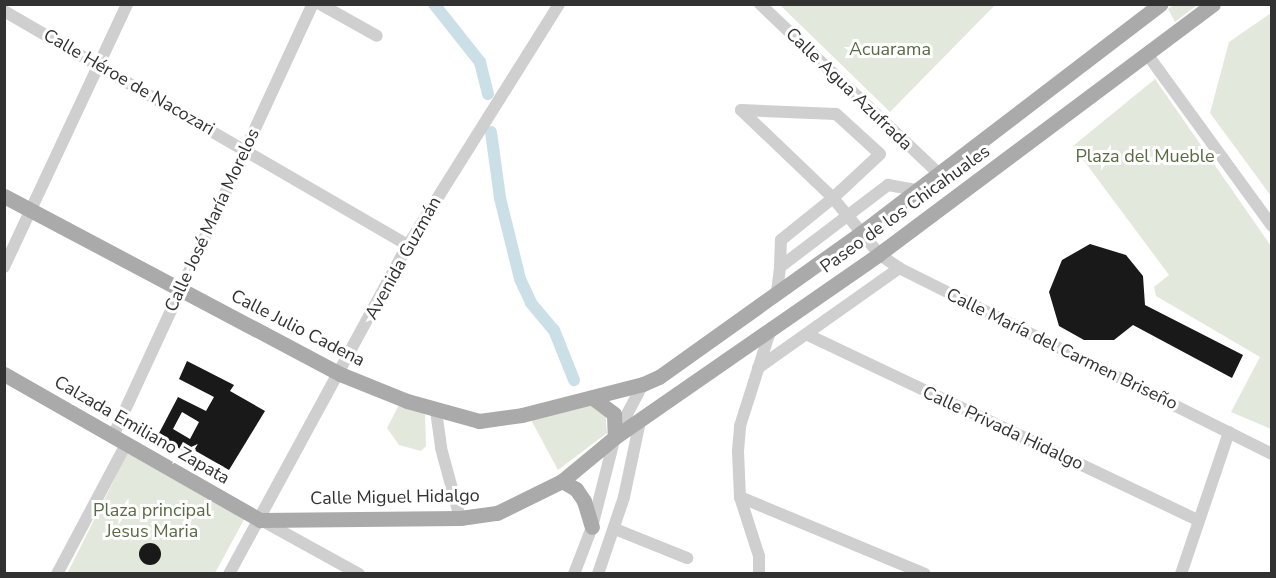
<!DOCTYPE html>
<html>
<head>
<meta charset="utf-8">
<style>
	body { margin:0 }
	#map { position:relative; width:1276px; height:578px; overflow:hidden; background:#fff; font-family:"Nunito Sans",sans-serif }
	div>[style] { position:absolute }
	.green>* { inset:0; background:#e3e8dc }
	.canal>* { height:12px; margin:-6px; padding:0 6px; transform-origin:6px; border-radius:6px; background:#cbdfe7 }
	.building>* { inset:0; background:#191919 }
	.round { border-radius:50% }
	.minor>* { height:12px; margin:-6px; padding:0 6px; transform-origin:6px; border-radius:6px; background:#cfcfcf }
	.major>* { height:15px; margin:-7.5px; padding:0 7.5px; transform-origin:7.5px; border-radius:7.5px; background:#aaa }
	span { translate:-50% -50%; white-space:nowrap; text-align:center; line-height:1.15; -webkit-text-stroke:6px #fff; paint-order:stroke }
	.park-label { font-size:18px; color:#586b42 }
	.street-label { font-size:18px; color:#323232 }
	.frame { position:absolute; inset:0; border:6px solid #323232; pointer-events:none }
</style>
</head>
<body>
<div id="map">
	<div class="green">
		<i style="clip-path:polygon(780px 5px,995px 5px,890px 112px)"></i>
		<i style="clip-path:polygon(1174px 5px,1174px 4px,1197px 5px,1175px 22px,1168px 9px)"></i>
		<i style="clip-path:polygon(1271px 13px,1271px 196px,1210px 113px,1229px 42px)"></i>
		<i style="clip-path:polygon(1155px 79px,1271px 246px,1271px 429px,1231px 412px,1260px 357px,1156px 296px,1154px 287px,1169px 275px,1073px 146px)"></i>
		<i style="clip-path:polygon(400px 403px,425px 414px,426px 446px,421px 451px,399px 445px,387px 428px)"></i>
		<i style="clip-path:polygon(585px 404px,605px 410px,607px 433px,558px 470px,530px 418px)"></i>
		<i style="clip-path:polygon(130px 448px,246px 516px,215px 573px,67px 574px)"></i>
	</div>
	<div class="canal">
		<i style="left:434px;top:4px;width:74px;rotate:51.6deg"></i>
		<i style="left:480px;top:62px;width:33px;rotate:76deg"></i>
		<i style="left:491px;top:132px;width:67px;rotate:82.2deg"></i>
		<i style="left:500px;top:198px;width:83px;rotate:76.1deg"></i>
		<i style="left:520px;top:279px;width:26px;rotate:65deg"></i>
		<i style="left:531px;top:303px;width:35px;rotate:50deg"></i>
		<i style="left:554px;top:330px;width:54px;rotate:68.2deg"></i>
	</div>
	<div class="building">
		<i style="clip-path:polygon(1090px 244px,1126px 255px,1143px 276px,1145px 305px,1243px 355px,1232px 378px,1133px 325px,1114px 340px,1084px 340px,1059px 326px,1049px 292px,1062px 260px)"></i>
		<i style="clip-path:polygon(evenodd,187px 361px,234px 385px,230px 391px,265px 411px,229px 470px,194px 450px,192px 455px,157px 437px,178px 397px,206px 411px,214px 397px,179px 379px,187px 361px,182px 412px,199px 422px,190px 439px,173px 429px,182px 412px)"></i>
		<i class="round" style="left:139px;top:543px;width:22px;height:22px"></i>
	</div>
	<div class="minor">
		<i style="left:320px;top:4px;width:65px;rotate:29.3deg"></i>
		<i style="left:760px;top:4px;width:245px;rotate:43.5deg"></i>
		<i style="left:4px;top:11px;width:467px;rotate:30.1deg"></i>
		<i style="left:1147px;top:54px;width:213px;rotate:54deg"></i>
		<i style="left:4px;top:267px;width:290px;rotate:-64.9deg"></i>
		<i style="left:780px;top:267px;width:27px;rotate:-88deg"></i>
		<i style="left:781px;top:240px;width:67px;rotate:-38.9deg"></i>
		<i style="left:833px;top:198px;width:64px;rotate:-43.1deg"></i>
		<i style="left:880px;top:154px;width:59px;rotate:-137.7deg"></i>
		<i style="left:836px;top:114px;width:95px;rotate:-177.6deg"></i>
		<i style="left:741px;top:110px;width:127px;rotate:43.7deg"></i>
		<i style="left:833px;top:198px;width:72px;rotate:50.6deg"></i>
		<i style="left:879px;top:254px;width:24px;rotate:35deg"></i>
		<i style="left:899px;top:268px;width:417px;rotate:26.5deg"></i>
		<i style="left:777px;top:292px;width:25px;rotate:-83deg"></i>
		<i style="left:780px;top:267px;width:136px;rotate:-37.2deg"></i>
		<i style="left:888px;top:185px;width:27px;rotate:10deg"></i>
		<i style="left:808px;top:335px;width:432px;rotate:25.4deg"></i>
		<i style="left:758px;top:368px;width:173px;rotate:-35.3deg"></i>
		<i style="left:436px;top:411px;width:37px;rotate:82deg"></i>
		<i style="left:441px;top:448px;width:73px;rotate:74.8deg"></i>
		<i style="left:113px;top:436px;width:476px;rotate:-65.2deg"></i>
		<i style="left:740px;top:497px;width:200px;rotate:22.6deg"></i>
		<i style="left:261px;top:520px;width:112px;rotate:28.9deg"></i>
		<i style="left:615px;top:529px;width:78px;rotate:21.9deg"></i>
		<i style="left:57px;top:574px;width:147px;rotate:-62deg"></i>
		<i style="left:229px;top:574px;width:375px;rotate:-61.5deg"></i>
		<i style="left:408px;top:245px;width:284px;rotate:-57.9deg"></i>
		<i style="left:574px;top:574px;width:50px;rotate:-69deg"></i>
		<i style="left:592px;top:527px;width:93px;rotate:-75.7deg"></i>
		<i style="left:615px;top:437px;width:60px;rotate:-62.2deg"></i>
		<i style="left:598px;top:574px;width:81px;rotate:-71.3deg"></i>
		<i style="left:624px;top:497px;width:78px;rotate:-78.1deg"></i>
		<i style="left:759px;top:574px;width:18px;rotate:-90deg"></i>
		<i style="left:759px;top:556px;width:62px;rotate:-107.9deg"></i>
		<i style="left:740px;top:497px;width:46px;rotate:-92.5deg"></i>
		<i style="left:738px;top:451px;width:25px;rotate:-85deg"></i>
		<i style="left:740px;top:426px;width:103px;rotate:-72.4deg"></i>
		<i style="left:1181px;top:574px;width:150px;rotate:-71.3deg"></i>
	</div>
	<div class="major">
		<i style="left:4px;top:196px;width:380px;rotate:27.9deg"></i>
		<i style="left:340px;top:374px;width:72px;rotate:21.9deg"></i>
		<i style="left:407px;top:401px;width:75px;rotate:15.5deg"></i>
		<i style="left:479px;top:421px;width:43px;rotate:-7.9deg"></i>
		<i style="left:522px;top:415px;width:125px;rotate:-14.4deg"></i>
		<i style="left:643px;top:384px;width:17px;rotate:-24deg"></i>
		<i style="left:659px;top:377px;width:248px;rotate:-35.5deg"></i>
		<i style="left:861px;top:233px;width:377px;rotate:-37.4deg"></i>
		<i style="left:4px;top:374px;width:295px;rotate:29.7deg"></i>
		<i style="left:260px;top:520px;width:200px;rotate:-0.6deg"></i>
		<i style="left:460px;top:518px;width:37px;rotate:-8deg"></i>
		<i style="left:497px;top:513px;width:72px;rotate:-26.2deg"></i>
		<i style="left:562px;top:481px;width:69px;rotate:-39.7deg"></i>
		<i style="left:615px;top:437px;width:321px;rotate:-34.7deg"></i>
		<i style="left:879px;top:254px;width:417px;rotate:-36.8deg"></i>
		<i style="left:593px;top:398px;width:26px;rotate:37deg"></i>
		<i style="left:614px;top:414px;width:23px;rotate:88deg"></i>
		<i style="left:562px;top:481px;width:16px;rotate:30deg"></i>
		<i style="left:576px;top:489px;width:14px;rotate:56deg"></i>
		<i style="left:584px;top:501px;width:27px;rotate:73deg"></i>
	</div>
	<div class="park-label">
		<span style="left:890px;top:49px">Acuarama</span>
		<span style="left:1145px;top:156px">Plaza del Mueble</span>
		<span style="left:152px;top:521px">Plaza principal<br>Jesus Maria</span>
	</div>
	<div class="street-label">
		<span style="left:129px;top:82px;rotate:30deg">Calle Héroe de Nacozari</span>
		<span style="left:849px;top:89px;rotate:44deg">Calle Agua Azufrada</span>
		<span style="left:905px;top:209px;rotate:-36deg">Paseo de los Chicahuales</span>
		<span style="left:212px;top:220px;rotate:-65deg">Calle José María Morelos</span>
		<span style="left:403px;top:258px;rotate:-61deg">Avenida Guzmán</span>
		<span style="left:298px;top:328px;rotate:27deg">Calle Julio Cadena</span>
		<span style="left:1062px;top:349px;rotate:26deg">Calle María del Carmen Briseño</span>
		<span style="left:1003px;top:428px;rotate:25deg">Calle Privada Hidalgo</span>
		<span style="left:142px;top:430px;rotate:30deg">Calzada Emiliano Zapata</span>
		<span style="left:395px;top:497px;rotate:-1deg">Calle Miguel Hidalgo</span>
	</div>
	<div class="frame"></div>
</div>
</body>
</html>
